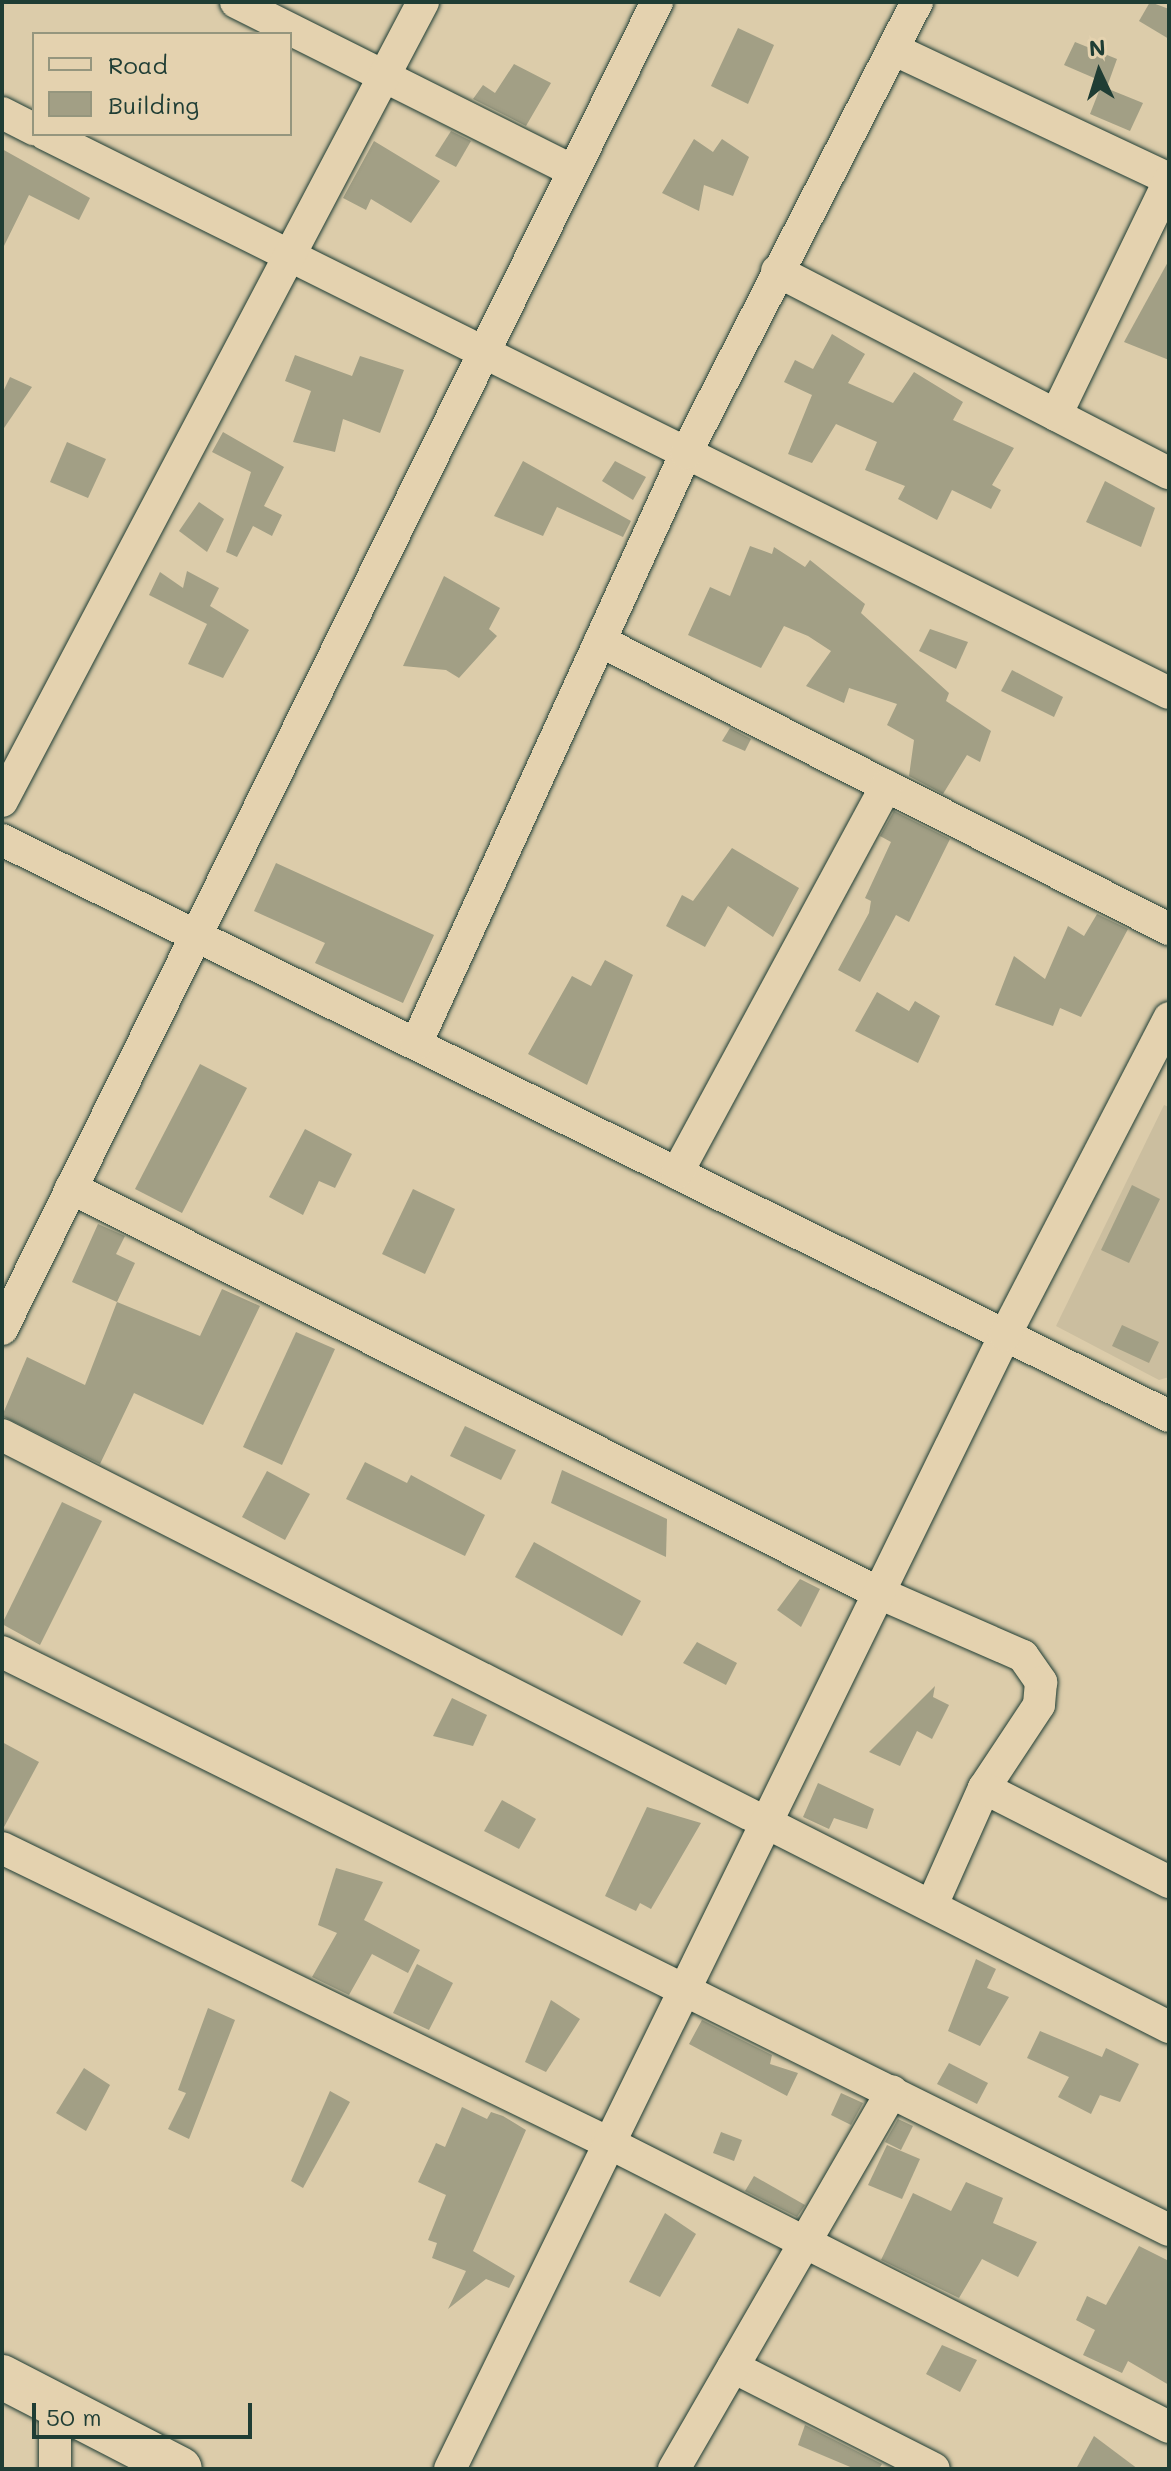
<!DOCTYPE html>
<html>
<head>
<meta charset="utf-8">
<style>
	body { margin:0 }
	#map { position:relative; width:1171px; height:2471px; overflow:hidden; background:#dcccaa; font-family:Mali,sans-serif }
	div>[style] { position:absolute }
	.built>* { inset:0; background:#cbbe9f }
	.building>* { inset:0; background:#a29f85 }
	.roads { filter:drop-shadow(0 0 2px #1f3d34) drop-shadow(0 0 2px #1f3d34) }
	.street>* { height:32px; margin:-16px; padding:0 16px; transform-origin:16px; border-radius:16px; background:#e4d2af }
	.primary>* { height:44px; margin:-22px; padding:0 22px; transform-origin:22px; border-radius:22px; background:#e4d2af }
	span { translate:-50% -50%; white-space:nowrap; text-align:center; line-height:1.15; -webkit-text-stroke:6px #e4d2af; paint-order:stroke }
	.frame { position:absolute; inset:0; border:4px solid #1f3d34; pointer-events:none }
	.legend { position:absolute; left:32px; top:32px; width:260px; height:104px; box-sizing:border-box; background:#e4d2af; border:2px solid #95967e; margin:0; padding:10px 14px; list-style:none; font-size:24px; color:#1f3d34 }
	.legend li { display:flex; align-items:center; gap:16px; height:40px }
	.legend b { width:40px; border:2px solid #95967e }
	.north { position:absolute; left:1059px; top:32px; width:80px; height:80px; -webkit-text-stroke:6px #e4d2af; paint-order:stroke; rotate:356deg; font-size:22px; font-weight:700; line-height:32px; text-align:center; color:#1f3d34 }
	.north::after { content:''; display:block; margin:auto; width:28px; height:36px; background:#1f3d34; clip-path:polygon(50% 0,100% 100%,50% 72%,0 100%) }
	.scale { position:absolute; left:32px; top:2403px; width:220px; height:36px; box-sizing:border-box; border:4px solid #1f3d34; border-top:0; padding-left:10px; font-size:24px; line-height:28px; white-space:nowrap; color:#1f3d34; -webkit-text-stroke:6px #e4d2af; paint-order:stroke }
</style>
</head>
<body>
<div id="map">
	<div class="built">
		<i style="clip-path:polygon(1164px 1105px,1169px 1107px,1169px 1377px,1159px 1380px,1056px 1326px)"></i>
	</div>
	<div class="building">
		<i style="clip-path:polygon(1150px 2px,1169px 9px,1169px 39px,1139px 21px)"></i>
		<i style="clip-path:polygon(738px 28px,774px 45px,748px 104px,711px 86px)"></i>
		<i style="clip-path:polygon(1075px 42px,1117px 59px,1108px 84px,1064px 65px)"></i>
		<i style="clip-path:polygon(514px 64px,551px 83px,526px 126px,473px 99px,483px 85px,495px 93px)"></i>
		<i style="clip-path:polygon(1101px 86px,1143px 103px,1130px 131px,1090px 114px)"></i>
		<i style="clip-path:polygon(451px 131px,471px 141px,456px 167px,435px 156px)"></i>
		<i style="clip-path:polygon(694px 139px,713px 152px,722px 139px,749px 157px,733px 196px,704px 185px,699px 211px,662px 193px)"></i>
		<i style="clip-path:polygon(374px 141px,440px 181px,411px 223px,371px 199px,366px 210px,343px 198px)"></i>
		<i style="clip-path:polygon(2px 149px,90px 198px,79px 220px,29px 195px,2px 250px)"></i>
		<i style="clip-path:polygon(1169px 260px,1169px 360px,1124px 342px)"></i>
		<i style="clip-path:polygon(832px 334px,865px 354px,848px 383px,893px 403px,914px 372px,963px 402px,953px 420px,1014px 448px,992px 485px,1001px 490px,991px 509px,952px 490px,937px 520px,898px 499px,905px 486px,865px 470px,877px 442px,836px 424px,812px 463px,788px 454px,812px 395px,784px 382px,795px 360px,813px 369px)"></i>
		<i style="clip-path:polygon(295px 355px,352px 376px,360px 356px,404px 370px,380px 433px,343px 419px,335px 452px,293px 442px,311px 391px,285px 381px)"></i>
		<i style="clip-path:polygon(10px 377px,32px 387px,2px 431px,2px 394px)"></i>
		<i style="clip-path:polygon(223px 432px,284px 467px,264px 506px,282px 515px,272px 536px,253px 526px,237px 557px,226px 552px,251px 472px,212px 452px)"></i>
		<i style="clip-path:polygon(67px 442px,106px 459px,88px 498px,50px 482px)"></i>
		<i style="clip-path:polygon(523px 461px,631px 521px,623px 537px,557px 507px,543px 536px,494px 516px)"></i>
		<i style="clip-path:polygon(615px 461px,646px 477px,633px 500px,602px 481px)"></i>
		<i style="clip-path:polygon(1105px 481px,1155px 508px,1141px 547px,1086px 522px)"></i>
		<i style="clip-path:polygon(199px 502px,224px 519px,207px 552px,179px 531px)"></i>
		<i style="clip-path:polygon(750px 546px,772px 554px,774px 547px,805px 567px,810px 560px,865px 604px,861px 613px,949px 693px,946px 701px,991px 731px,980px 762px,967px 755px,943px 794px,909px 776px,914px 740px,887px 725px,897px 704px,849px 688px,844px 703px,806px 686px,831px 651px,808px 636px,784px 626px,761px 668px,688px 635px,710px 587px,730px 596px)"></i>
		<i style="clip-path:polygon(187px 571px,219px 588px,210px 606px,249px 630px,223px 678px,188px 664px,207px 624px,149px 595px,160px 572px,183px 588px)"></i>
		<i style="clip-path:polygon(444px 576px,500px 608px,489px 629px,497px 636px,459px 678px,446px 670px,403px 666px)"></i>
		<i style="clip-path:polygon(930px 629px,968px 642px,956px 669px,919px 651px)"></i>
		<i style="clip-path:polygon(1012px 670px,1063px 697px,1054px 717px,1001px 691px)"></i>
		<i style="clip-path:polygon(730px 728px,751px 739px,745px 751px,722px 741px)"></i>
		<i style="clip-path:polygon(894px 811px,950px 839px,909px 922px,896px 915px,860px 982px,838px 970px,869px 913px,871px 901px,865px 898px,891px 842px,880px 836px)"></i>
		<i style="clip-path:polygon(732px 848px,799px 888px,773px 937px,728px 906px,705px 947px,666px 926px,682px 895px,693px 901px)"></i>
		<i style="clip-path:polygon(276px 863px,434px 935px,403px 1003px,315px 963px,325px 943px,254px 911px)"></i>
		<i style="clip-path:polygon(1097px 914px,1128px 929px,1081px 1017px,1060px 1008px,1053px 1026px,995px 1005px,1014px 956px,1045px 979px,1068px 926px,1084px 936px)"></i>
		<i style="clip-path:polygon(605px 960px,633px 975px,587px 1085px,528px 1054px,572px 976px,591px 986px)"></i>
		<i style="clip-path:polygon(877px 992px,909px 1011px,915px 1001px,940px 1016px,918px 1063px,855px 1031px)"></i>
		<i style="clip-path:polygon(200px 1064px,247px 1088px,182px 1213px,135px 1189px)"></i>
		<i style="clip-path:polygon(305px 1129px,352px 1154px,335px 1188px,319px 1181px,303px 1215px,269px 1197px)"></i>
		<i style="clip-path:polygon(1132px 1185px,1160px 1199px,1129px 1263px,1101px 1250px)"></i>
		<i style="clip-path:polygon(413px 1189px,455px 1209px,425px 1274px,382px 1254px)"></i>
		<i style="clip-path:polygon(98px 1224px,125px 1236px,116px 1254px,135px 1263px,117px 1302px,72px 1282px)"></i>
		<i style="clip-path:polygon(222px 1289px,260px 1306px,203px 1425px,134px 1393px,100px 1464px,2px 1416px,27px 1357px,85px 1385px,117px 1302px,200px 1336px)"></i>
		<i style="clip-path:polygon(1122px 1325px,1159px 1342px,1149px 1363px,1112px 1346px)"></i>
		<i style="clip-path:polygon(296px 1332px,335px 1349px,282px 1465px,243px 1447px)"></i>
		<i style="clip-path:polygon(465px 1426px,516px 1450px,501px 1480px,450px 1456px)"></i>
		<i style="clip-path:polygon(365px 1462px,407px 1483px,411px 1475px,485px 1515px,465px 1556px,346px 1499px)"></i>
		<i style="clip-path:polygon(562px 1470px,667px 1519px,666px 1557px,551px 1503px)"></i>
		<i style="clip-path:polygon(267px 1471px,310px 1494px,285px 1540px,242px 1517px)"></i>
		<i style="clip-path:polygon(62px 1502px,102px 1521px,40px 1645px,2px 1624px)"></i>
		<i style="clip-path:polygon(534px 1542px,641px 1601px,622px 1636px,515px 1577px)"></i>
		<i style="clip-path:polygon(800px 1579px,820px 1589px,801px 1627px,777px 1610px)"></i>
		<i style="clip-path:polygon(697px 1642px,737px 1663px,726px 1685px,683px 1663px)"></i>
		<i style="clip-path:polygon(935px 1686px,933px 1697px,949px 1705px,932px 1739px,917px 1731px,900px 1766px,869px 1752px)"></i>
		<i style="clip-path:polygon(452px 1698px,487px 1715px,473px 1746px,433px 1736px)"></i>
		<i style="clip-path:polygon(2px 1742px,39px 1762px,3px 1829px,2px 1829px)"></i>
		<i style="clip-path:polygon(818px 1783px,874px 1809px,867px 1829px,834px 1818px,829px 1829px,803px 1817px)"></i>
		<i style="clip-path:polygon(502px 1800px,536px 1819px,519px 1849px,484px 1831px)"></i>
		<i style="clip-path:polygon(647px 1807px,701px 1823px,651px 1909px,640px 1903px,636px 1911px,605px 1896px)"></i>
		<i style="clip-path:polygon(336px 1868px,383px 1882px,364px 1920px,420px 1950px,408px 1973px,372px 1954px,349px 1995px,312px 1977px,337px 1933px,318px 1925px)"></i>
		<i style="clip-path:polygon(976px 1959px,996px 1969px,987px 1988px,1009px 1997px,980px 2046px,948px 2031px)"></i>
		<i style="clip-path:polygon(417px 1964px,453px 1983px,429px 2030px,393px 2013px)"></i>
		<i style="clip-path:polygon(551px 2000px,580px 2019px,546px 2072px,525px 2062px)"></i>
		<i style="clip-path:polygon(208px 2008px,235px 2020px,189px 2139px,168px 2129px,186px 2093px,178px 2090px)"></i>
		<i style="clip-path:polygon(702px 2020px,772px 2055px,770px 2064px,798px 2073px,787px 2096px,689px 2044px)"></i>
		<i style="clip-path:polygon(1040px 2031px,1102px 2057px,1106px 2048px,1139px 2064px,1120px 2102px,1100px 2095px,1091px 2114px,1058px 2097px,1069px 2077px,1027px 2058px)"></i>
		<i style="clip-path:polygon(949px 2063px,988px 2083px,977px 2104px,937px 2084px)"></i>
		<i style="clip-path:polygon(84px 2068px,110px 2085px,86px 2131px,56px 2113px)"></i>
		<i style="clip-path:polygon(330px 2091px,350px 2102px,303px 2188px,291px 2181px)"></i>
		<i style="clip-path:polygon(841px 2093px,863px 2103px,851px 2125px,831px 2115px)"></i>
		<i style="clip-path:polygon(462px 2107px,487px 2119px,491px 2112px,503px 2116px,526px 2130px,473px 2251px,515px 2276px,509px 2288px,486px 2279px,448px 2309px,466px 2271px,432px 2258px,437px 2243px,428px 2240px,446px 2195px,418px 2182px,436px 2143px,445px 2147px)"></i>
		<i style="clip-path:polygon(898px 2119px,913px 2126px,901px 2150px,885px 2142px)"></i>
		<i style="clip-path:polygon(721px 2132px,742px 2140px,734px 2161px,713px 2153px)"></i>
		<i style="clip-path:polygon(887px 2145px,920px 2159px,902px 2199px,868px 2185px)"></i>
		<i style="clip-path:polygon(754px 2176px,805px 2205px,797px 2217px,745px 2191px)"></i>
		<i style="clip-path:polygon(966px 2182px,1003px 2198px,993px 2223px,1037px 2242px,1018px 2277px,982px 2259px,959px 2298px,881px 2260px,913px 2193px,951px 2211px)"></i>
		<i style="clip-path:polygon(665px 2213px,696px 2234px,660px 2297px,629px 2282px)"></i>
		<i style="clip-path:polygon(1139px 2246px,1169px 2261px,1169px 2385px,1128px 2361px,1122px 2373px,1083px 2355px,1095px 2330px,1076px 2320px,1087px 2296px,1106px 2305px)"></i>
		<i style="clip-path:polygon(942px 2345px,977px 2360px,960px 2392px,926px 2374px)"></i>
		<i style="clip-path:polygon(805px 2425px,882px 2464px,879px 2469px,855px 2469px,798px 2445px)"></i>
		<i style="clip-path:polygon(1094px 2436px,1138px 2469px,1076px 2469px)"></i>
	</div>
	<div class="roads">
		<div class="street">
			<i style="left:236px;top:2px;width:377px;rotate:26.6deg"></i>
			<i style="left:893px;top:49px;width:305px;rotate:25.2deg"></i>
			<i style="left:2px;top:113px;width:36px;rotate:27deg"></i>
			<i style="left:45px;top:134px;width:1255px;rotate:26.44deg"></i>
			<i style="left:777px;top:271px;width:441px;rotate:27.3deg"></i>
			<i style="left:1056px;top:415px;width:260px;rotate:-64.2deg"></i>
			<i style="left:600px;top:641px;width:638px;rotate:26.85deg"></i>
			<i style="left:2px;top:801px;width:903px;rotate:-62.21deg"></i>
			<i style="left:2px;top:840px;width:1301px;rotate:26.27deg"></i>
			<i style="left:416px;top:1044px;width:650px;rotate:-65.45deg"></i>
			<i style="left:686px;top:453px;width:507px;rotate:-62.88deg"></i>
			<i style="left:677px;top:1173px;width:440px;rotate:-61.6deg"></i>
			<i style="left:71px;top:1188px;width:904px;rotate:26.62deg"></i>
			<i style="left:879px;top:1593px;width:157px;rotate:23.6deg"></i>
			<i style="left:1023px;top:1656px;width:32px;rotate:55deg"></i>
			<i style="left:1041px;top:1682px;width:23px;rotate:95deg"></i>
			<i style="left:1039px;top:1705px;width:100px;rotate:123.5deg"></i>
			<i style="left:984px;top:1788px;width:128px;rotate:114deg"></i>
			<i style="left:2px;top:1329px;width:1480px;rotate:-63.73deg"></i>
			<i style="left:2px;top:1435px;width:1309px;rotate:26.9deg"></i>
			<i style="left:2px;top:1652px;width:1302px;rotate:26.35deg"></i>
			<i style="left:984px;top:1788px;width:208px;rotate:26.9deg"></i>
			<i style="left:2px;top:1848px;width:673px;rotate:25.92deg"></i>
			<i style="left:607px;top:2142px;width:630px;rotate:26.89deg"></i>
			<i style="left:733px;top:2367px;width:225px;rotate:26.9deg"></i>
			<i style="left:55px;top:2402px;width:67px;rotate:90deg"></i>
			<i style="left:450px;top:2469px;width:1263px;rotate:-63.92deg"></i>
			<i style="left:1005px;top:1335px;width:357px;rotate:-62.6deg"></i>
			<i style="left:674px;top:2469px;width:436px;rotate:-60deg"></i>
		</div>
		<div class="primary">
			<i style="left:2px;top:2377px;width:200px;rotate:27.3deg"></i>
		</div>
	</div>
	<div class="frame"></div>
	<ul class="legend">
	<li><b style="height:10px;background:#e4d2af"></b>Road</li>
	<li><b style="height:22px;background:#a29f85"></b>Building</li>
	</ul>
	<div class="north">N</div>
	<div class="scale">50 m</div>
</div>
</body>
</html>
